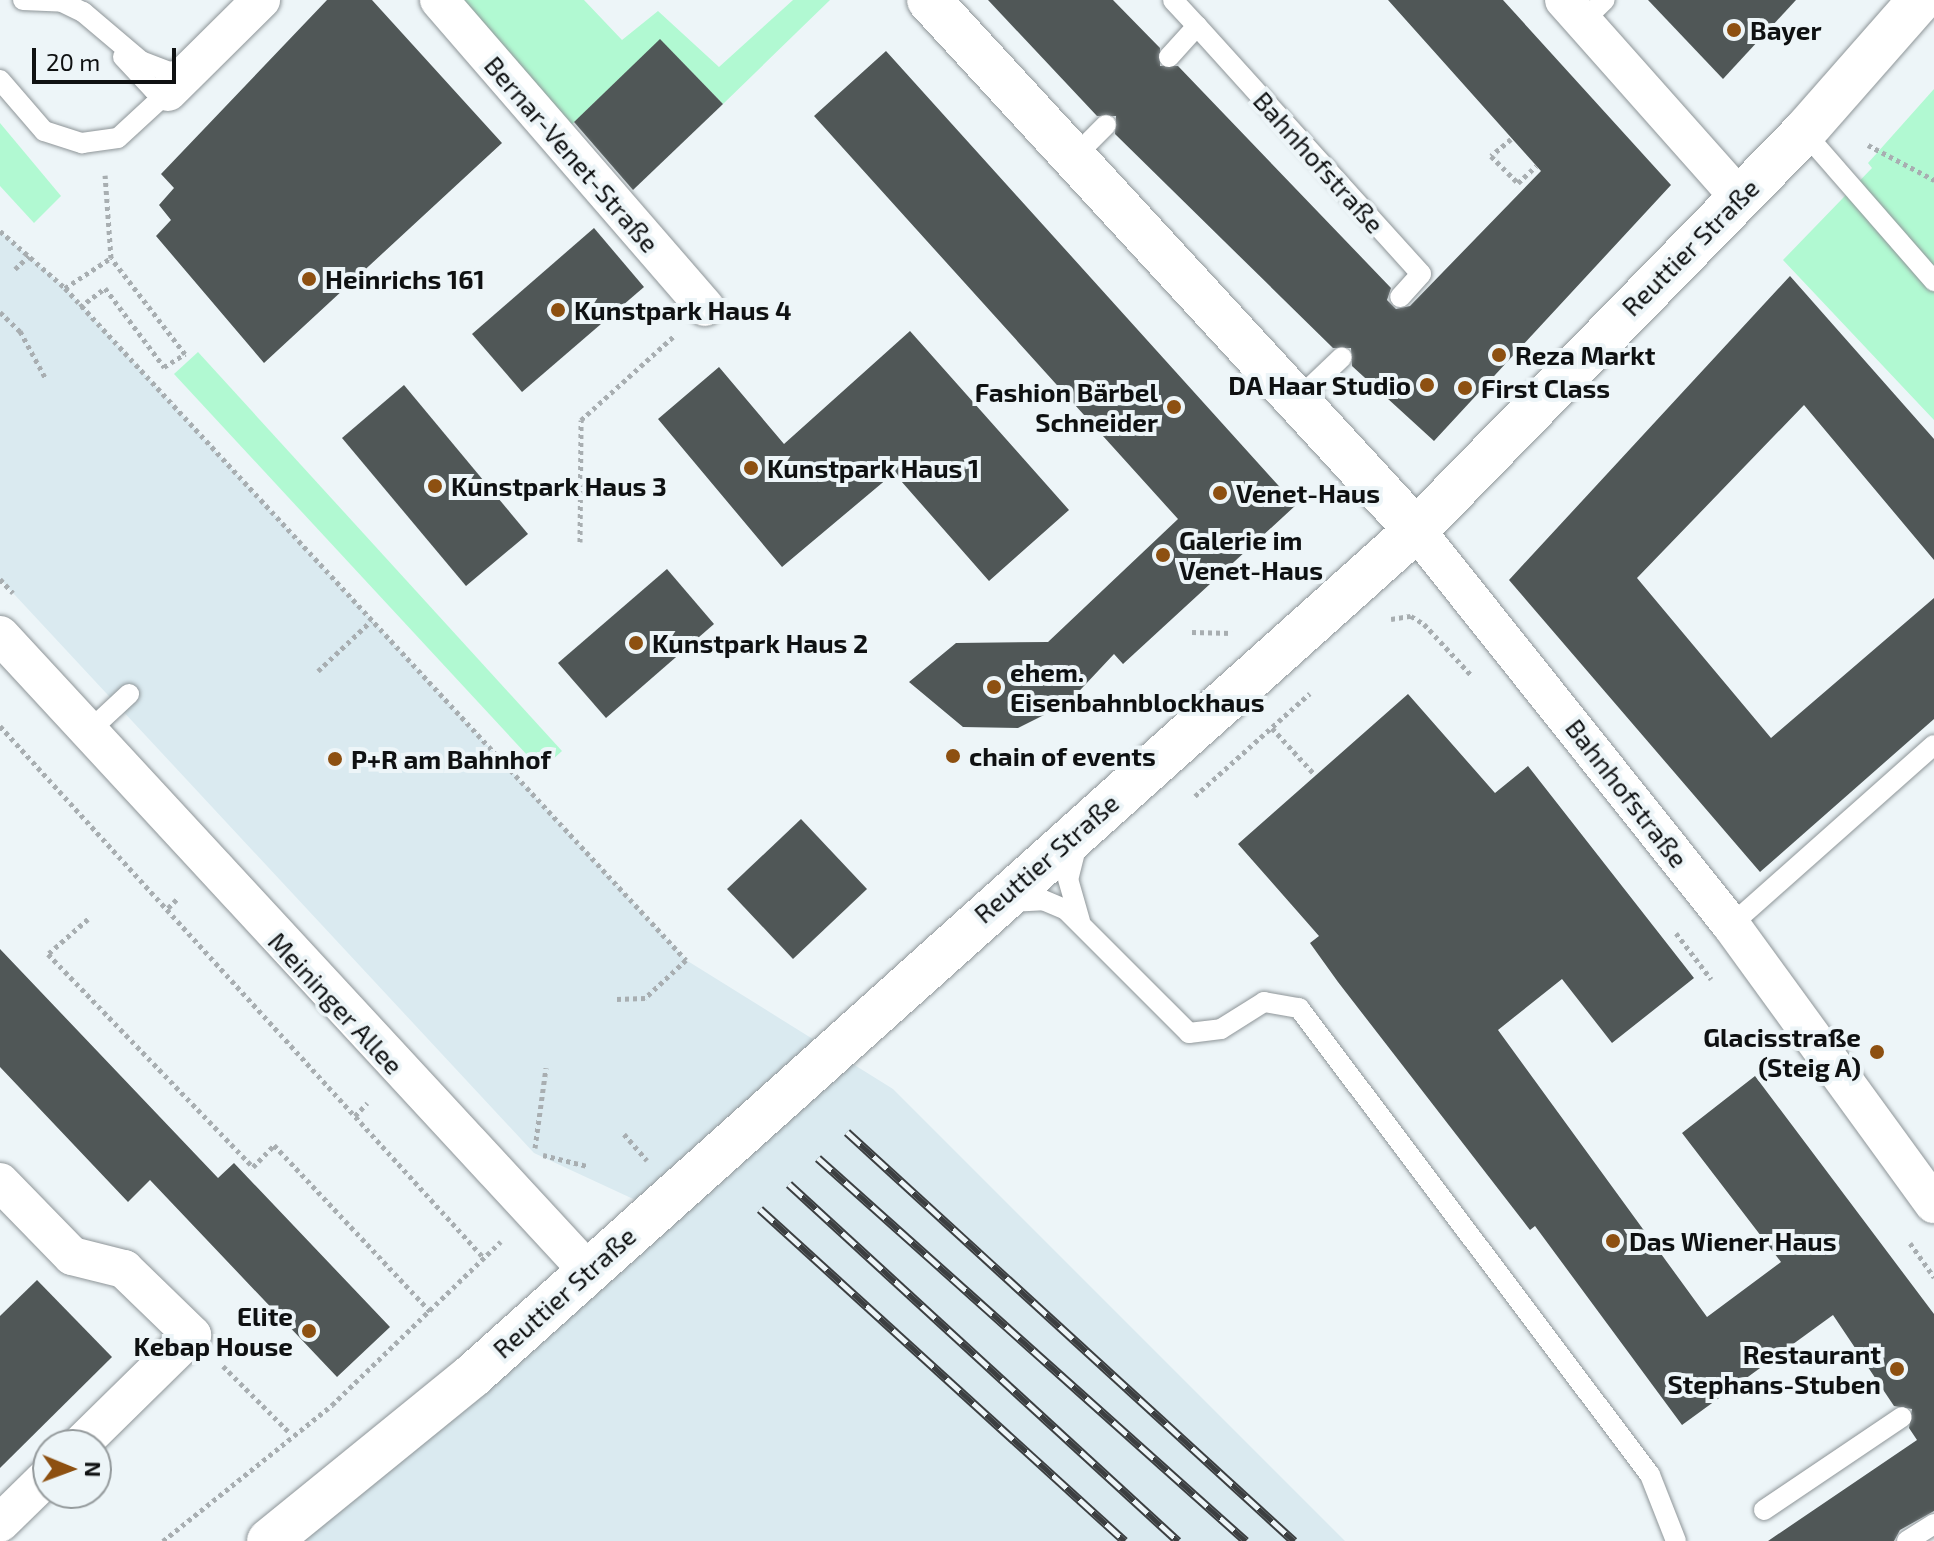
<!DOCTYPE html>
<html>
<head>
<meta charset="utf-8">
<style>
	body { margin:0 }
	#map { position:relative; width:1934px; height:1541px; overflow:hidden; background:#edf5f8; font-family:"Exo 2",sans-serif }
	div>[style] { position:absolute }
	.built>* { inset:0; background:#daeaf0 }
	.green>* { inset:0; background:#b1f9d2 }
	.building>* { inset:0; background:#505757 }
	.path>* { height:5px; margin-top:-2.5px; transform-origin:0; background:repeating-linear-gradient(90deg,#a8aeb1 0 4px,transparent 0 8px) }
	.roads { filter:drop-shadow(0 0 2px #8e9598) drop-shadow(0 0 2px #8e9598) }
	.lane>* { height:20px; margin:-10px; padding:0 10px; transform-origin:10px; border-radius:10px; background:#fff }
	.street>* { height:38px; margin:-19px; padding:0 19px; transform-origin:19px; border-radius:19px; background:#fff }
	.secondary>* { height:44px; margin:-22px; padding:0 22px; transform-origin:22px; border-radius:22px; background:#fff }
	.rail>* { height:9px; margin-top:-4.5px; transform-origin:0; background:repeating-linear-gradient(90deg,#edf5f8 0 18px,#3c3f41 0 36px); box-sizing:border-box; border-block:2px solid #3c3f41 }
	.dots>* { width:22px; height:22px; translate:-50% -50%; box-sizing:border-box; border:4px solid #edf5f8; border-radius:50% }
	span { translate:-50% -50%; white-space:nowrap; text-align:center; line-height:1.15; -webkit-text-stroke:8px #edf5f8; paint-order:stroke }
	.poi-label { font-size:26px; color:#0f1112; font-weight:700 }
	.left { translate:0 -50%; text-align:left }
	.right { translate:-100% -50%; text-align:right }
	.street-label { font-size:26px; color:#0f1112 }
	.north { position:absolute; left:32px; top:1429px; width:80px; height:80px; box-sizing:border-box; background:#edf5f8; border:2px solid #949a9c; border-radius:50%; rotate:91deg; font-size:22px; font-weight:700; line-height:32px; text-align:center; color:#0f1112 }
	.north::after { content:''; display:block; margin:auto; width:28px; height:36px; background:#8d5011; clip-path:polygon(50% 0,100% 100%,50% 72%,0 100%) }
	.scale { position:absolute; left:32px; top:48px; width:144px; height:36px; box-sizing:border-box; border:4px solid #0f1112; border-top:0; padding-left:10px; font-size:24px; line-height:28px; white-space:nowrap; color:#0f1112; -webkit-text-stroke:6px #edf5f8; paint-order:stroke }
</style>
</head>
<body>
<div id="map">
	<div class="built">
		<i style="clip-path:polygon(0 231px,65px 288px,686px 960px,893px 1089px,1345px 1541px,269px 1541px,657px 1210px,534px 1153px,0 579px)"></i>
	</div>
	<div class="green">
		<i style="clip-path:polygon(453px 0,584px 0,622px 40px,658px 11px,719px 67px,793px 0,830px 0,723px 104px,660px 40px,567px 129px)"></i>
		<i style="clip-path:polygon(1934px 89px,1934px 420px,1783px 260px,1872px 168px,1868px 163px)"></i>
		<i style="clip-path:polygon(0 123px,61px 196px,34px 223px,0 186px)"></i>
		<i style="clip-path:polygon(198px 352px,562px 751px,541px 770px,174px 374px)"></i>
	</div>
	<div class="building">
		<i style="clip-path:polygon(327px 0,372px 0,502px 143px,264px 363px,156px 236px,171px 220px,159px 205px,174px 188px,161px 174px)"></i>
		<i style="clip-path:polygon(988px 0,1113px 0,1160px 48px,1160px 66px,1178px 66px,1391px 288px,1387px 300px,1396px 309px,1410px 306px,1541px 171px,1388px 0,1503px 0,1671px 185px,1434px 441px,1352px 366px,1351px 348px,1333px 348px,1115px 134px,1116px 116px,1097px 116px)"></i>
		<i style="clip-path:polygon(1648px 0,1796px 0,1723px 79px)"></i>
		<i style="clip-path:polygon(660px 39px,723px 104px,633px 190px,574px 122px)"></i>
		<i style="clip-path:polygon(886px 51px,1296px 505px,1123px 664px,1114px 654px,1068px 703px,1018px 728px,963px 727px,909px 682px,956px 643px,1048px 642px,1178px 519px,814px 116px)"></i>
		<i style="clip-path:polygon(594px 228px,644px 287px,522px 392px,472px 334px)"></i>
		<i style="clip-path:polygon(1790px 276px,1934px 439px,1934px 560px,1804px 405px,1637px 578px,1771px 738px,1934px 598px,1934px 719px,1760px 872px,1509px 580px)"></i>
		<i style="clip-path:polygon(910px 331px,1069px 510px,989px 581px,894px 473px,782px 567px,658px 419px,719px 367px,784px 444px)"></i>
		<i style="clip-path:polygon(404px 385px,528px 534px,466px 586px,342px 438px)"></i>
		<i style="clip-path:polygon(667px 569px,714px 624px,606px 718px,558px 663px)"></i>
		<i style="clip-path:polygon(1408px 694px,1495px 793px,1528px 766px,1694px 978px,1612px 1043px,1562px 979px,1498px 1030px,1707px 1317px,1781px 1262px,1682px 1133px,1755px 1076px,1934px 1314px,1934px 1511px,1900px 1530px,1894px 1541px,1768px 1541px,1917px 1440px,1909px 1428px,1912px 1409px,1894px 1406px,1833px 1315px,1682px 1425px,1535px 1226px,1530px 1230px,1338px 982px,1310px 943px,1319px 936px,1238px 844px)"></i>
		<i style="clip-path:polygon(801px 819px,867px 889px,793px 959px,727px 889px)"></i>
		<i style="clip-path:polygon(0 949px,218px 1178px,234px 1163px,390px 1327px,337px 1377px,150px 1180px,128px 1202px,0 1067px)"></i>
		<i style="clip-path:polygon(37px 1280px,112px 1357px,0 1468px,0 1316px)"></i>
	</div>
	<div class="path">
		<i style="left:1511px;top:139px;width:26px;rotate:140deg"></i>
		<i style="left:1491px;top:156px;width:38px;rotate:45deg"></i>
		<i style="left:1518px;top:183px;width:25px;rotate:-43deg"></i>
		<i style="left:1868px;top:145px;width:75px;rotate:27.9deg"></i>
		<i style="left:0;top:231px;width:86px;rotate:41.2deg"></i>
		<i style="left:65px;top:288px;width:915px;rotate:47.26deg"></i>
		<i style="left:686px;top:960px;width:56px;rotate:137.2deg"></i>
		<i style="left:645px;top:998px;width:29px;rotate:178deg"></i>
		<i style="left:15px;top:269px;width:19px;rotate:-43deg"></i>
		<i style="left:65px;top:288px;width:55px;rotate:-33.1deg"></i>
		<i style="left:80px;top:307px;width:31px;rotate:-37deg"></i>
		<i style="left:105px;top:288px;width:99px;rotate:53.2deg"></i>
		<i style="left:164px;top:367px;width:25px;rotate:-32deg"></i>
		<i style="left:185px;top:354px;width:121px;rotate:-127.6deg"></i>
		<i style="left:111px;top:258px;width:83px;rotate:-94.1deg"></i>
		<i style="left:0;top:312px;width:28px;rotate:44deg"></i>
		<i style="left:20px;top:331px;width:55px;rotate:61.6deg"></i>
		<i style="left:580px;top:542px;width:122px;rotate:-89.5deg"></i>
		<i style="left:581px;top:420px;width:127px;rotate:-42.1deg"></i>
		<i style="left:0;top:579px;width:19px;rotate:47deg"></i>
		<i style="left:1391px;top:619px;width:20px;rotate:-9deg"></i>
		<i style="left:1411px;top:616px;width:15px;rotate:32deg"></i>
		<i style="left:1424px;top:624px;width:69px;rotate:47.3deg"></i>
		<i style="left:1192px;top:632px;width:40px;rotate:1.4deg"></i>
		<i style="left:318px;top:671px;width:73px;rotate:-43.3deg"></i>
		<i style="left:0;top:726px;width:718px;rotate:47.71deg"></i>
		<i style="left:1272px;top:728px;width:64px;rotate:47.5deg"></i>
		<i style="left:1195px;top:796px;width:154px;rotate:-41.8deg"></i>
		<i style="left:168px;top:908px;width:16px;rotate:-45deg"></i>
		<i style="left:88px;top:919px;width:53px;rotate:138.8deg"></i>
		<i style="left:48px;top:954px;width:296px;rotate:46.1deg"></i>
		<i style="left:253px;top:1167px;width:30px;rotate:-46deg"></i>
		<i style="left:274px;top:1145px;width:231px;rotate:46.8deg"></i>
		<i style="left:1676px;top:933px;width:58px;rotate:52.7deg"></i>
		<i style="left:355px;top:1116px;width:18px;rotate:-47deg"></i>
		<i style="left:624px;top:1134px;width:35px;rotate:49deg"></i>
		<i style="left:535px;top:1148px;width:81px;rotate:-82.2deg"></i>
		<i style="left:543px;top:1155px;width:45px;rotate:14deg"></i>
		<i style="left:1910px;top:1243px;width:42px;rotate:54.8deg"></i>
		<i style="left:223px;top:1366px;width:95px;rotate:45deg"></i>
		<i style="left:163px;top:1541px;width:217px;rotate:-38.8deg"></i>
		<i style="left:332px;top:1405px;width:235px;rotate:-44.1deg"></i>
	</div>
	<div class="roads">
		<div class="lane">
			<i style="left:23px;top:0;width:47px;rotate:2.4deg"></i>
			<i style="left:58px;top:0;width:28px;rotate:26deg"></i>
			<i style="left:83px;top:12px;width:76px;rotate:40.2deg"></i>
			<i style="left:141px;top:61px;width:30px;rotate:21deg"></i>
			<i style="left:169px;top:72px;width:21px;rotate:-11deg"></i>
			<i style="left:1583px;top:21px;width:30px;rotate:-44deg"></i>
			<i style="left:1197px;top:26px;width:334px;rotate:47.9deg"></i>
			<i style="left:1421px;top:274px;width:31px;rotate:132deg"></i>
			<i style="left:123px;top:57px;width:45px;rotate:46.8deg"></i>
			<i style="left:154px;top:90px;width:14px;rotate:8deg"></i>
			<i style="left:1169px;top:57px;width:42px;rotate:-47.9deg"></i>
			<i style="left:1197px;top:26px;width:35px;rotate:-133deg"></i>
			<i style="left:0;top:80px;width:67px;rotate:49.2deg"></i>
			<i style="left:44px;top:131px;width:40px;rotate:18deg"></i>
			<i style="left:82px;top:143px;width:36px;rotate:-8deg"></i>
			<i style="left:118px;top:138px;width:68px;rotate:-42.6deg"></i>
			<i style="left:1804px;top:132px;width:198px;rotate:48.9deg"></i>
			<i style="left:1077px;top:154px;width:41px;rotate:-45deg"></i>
			<i style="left:1299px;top:398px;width:59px;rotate:-43.6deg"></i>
			<i style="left:88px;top:732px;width:56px;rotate:-42.8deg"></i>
			<i style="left:1077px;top:844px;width:36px;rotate:104deg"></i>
			<i style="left:1068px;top:879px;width:44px;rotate:74.1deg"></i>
			<i style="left:1009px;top:902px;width:34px;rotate:-3deg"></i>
			<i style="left:1043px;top:900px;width:25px;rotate:23deg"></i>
			<i style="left:1066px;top:910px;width:174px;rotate:45deg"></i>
			<i style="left:1189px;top:1033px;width:32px;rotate:-7deg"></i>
			<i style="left:1221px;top:1029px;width:51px;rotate:-32.1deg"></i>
			<i style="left:1264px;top:1002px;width:36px;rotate:10deg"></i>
			<i style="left:1299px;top:1008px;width:584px;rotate:53.07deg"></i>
			<i style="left:1650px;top:1475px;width:71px;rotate:68.5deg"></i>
			<i style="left:1731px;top:925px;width:271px;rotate:-41.6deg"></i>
			<i style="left:1764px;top:1510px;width:166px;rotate:-34deg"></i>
			<i style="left:1907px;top:1541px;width:32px;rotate:-32deg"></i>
		</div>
		<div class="street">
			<i style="left:439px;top:0;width:406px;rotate:49.1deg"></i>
			<i style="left:1564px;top:0;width:264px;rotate:48.4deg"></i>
			<i style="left:168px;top:92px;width:131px;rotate:-44.7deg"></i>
			<i style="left:1416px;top:530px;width:505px;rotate:51.43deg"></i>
			<i style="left:1731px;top:925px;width:345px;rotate:54deg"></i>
			<i style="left:0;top:635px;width:865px;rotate:47.25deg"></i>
			<i style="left:0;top:1182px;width:103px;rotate:45.8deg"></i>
			<i style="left:72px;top:1256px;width:54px;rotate:14deg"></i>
			<i style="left:124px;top:1269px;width:95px;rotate:44.1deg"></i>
			<i style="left:192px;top:1335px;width:157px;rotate:135.5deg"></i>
			<i style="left:0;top:1523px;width:67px;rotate:-44.4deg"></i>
		</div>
		<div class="secondary">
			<i style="left:929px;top:0;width:720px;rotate:47.42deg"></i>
			<i style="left:269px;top:1541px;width:262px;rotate:-39.1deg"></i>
			<i style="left:472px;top:1376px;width:1268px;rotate:-41.87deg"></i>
			<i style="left:1416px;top:530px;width:556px;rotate:-45.73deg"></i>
			<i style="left:1804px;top:132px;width:176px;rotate:-48.7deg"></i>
		</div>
	</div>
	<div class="rail">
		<i style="left:847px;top:1132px;width:606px;rotate:42.46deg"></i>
		<i style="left:818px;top:1158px;width:574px;rotate:41.82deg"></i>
		<i style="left:789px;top:1184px;width:528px;rotate:42.54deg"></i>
		<i style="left:760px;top:1209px;width:493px;rotate:42.3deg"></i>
	</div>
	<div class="dots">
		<i style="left:1734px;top:30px;background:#8d5011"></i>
		<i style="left:309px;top:279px;background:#8d5011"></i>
		<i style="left:558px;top:310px;background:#8d5011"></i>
		<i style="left:1499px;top:355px;background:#8d5011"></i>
		<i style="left:1427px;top:385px;background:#8d5011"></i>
		<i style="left:1465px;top:388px;background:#8d5011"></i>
		<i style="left:1174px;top:407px;background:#8d5011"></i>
		<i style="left:751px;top:468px;background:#8d5011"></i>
		<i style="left:435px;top:486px;background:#8d5011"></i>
		<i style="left:1220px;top:493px;background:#8d5011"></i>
		<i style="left:1163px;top:555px;background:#8d5011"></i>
		<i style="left:636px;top:643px;background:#8d5011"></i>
		<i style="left:994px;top:687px;background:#8d5011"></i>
		<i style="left:953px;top:756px;background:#8d5011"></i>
		<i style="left:335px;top:759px;background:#8d5011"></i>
		<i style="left:1877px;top:1052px;background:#8d5011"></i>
		<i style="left:1613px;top:1241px;background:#8d5011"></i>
		<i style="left:309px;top:1331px;background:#8d5011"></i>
		<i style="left:1897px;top:1369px;background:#8d5011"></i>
	</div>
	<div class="poi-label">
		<span class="left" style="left:1750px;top:30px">Bayer</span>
		<span class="left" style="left:325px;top:279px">Heinrichs 161</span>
		<span class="left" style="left:574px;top:310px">Kunstpark Haus 4</span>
		<span class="left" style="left:1515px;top:355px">Reza Markt</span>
		<span class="right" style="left:1411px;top:385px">DA Haar Studio</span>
		<span class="left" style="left:1481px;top:388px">First Class</span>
		<span class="right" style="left:1158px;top:407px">Fashion Bärbel<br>Schneider</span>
		<span class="left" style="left:767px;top:468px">Kunstpark Haus 1</span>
		<span class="left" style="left:451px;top:486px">Kunstpark Haus 3</span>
		<span class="left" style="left:1236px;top:493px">Venet-Haus</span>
		<span class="left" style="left:1179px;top:555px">Galerie im<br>Venet-Haus</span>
		<span class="left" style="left:652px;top:643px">Kunstpark Haus 2</span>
		<span class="left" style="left:1010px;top:687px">ehem.<br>Eisenbahnblockhaus</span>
		<span class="left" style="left:969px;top:756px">chain of events</span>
		<span class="left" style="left:351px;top:759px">P+R am Bahnhof</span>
		<span class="right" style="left:1861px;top:1052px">Glacisstraße<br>(Steig A)</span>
		<span class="left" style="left:1629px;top:1241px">Das Wiener Haus</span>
		<span class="right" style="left:293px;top:1331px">Elite<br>Kebap House</span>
		<span class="right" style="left:1881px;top:1369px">Restaurant<br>Stephans-Stuben</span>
	</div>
	<div class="street-label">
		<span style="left:572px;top:154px;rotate:49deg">Bernar-Venet-Straße</span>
		<span style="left:1319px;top:162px;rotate:48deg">Bahnhofstraße</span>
		<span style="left:1690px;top:247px;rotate:-45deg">Reuttier Straße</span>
		<span style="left:1627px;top:793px;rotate:52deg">Bahnhofstraße</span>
		<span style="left:1046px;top:858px;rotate:-41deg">Reuttier Straße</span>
		<span style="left:336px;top:1003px;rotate:47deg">Meininger Allee</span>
		<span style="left:564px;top:1292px;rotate:-42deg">Reuttier Straße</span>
	</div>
	<div class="north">N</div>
	<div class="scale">20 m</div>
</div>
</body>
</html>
